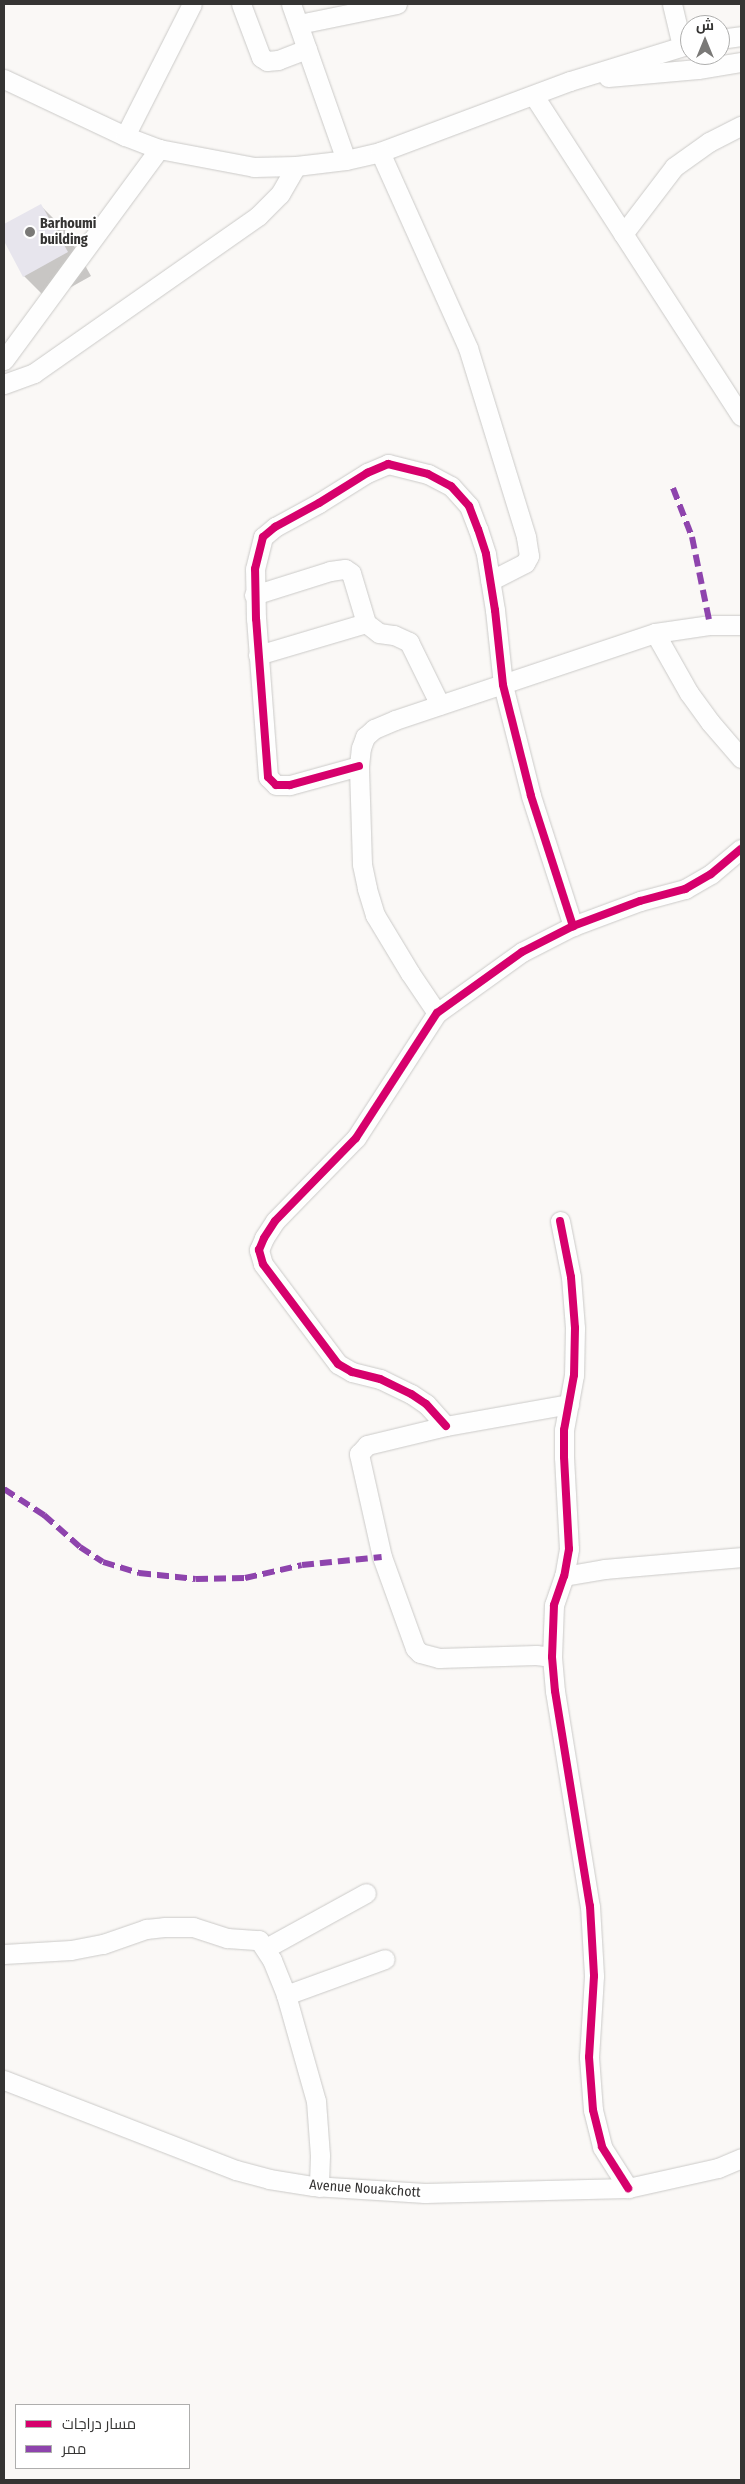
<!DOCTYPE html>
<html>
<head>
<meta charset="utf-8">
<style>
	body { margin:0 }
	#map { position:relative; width:745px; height:2484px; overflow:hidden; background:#faf8f6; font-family:"Fira Sans Condensed",Cairo,sans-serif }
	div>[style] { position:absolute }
	.shadow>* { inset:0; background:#0003 }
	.building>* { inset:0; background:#e7e5ed }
	.roads { filter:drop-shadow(0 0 1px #cbcac8) drop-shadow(0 0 1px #cbcac8) }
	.minor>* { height:19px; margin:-9.5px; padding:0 9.5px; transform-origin:9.5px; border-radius:9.5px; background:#fefefe }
	.quiet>* { height:6px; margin-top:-3px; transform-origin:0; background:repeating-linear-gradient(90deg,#8e44ad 0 12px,transparent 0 18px) }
	.cycleway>* { height:8px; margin:-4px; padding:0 4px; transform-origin:4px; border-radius:4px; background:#d6006c }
	.dots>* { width:14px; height:14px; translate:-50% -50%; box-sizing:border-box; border:2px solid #fff; border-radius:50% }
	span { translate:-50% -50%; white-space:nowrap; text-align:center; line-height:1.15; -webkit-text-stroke:4px #fff; paint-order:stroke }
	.poi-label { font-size:14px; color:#353433; font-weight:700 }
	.left { translate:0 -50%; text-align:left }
	.street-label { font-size:14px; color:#353433 }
	.frame { position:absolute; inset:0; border:5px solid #353433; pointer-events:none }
	.legend { position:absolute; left:15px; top:2404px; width:175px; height:65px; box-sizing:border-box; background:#fff; border:1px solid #aeaead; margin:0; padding:6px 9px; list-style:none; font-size:15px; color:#353433 }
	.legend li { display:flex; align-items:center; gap:10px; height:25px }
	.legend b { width:25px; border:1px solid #aeaead }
	.north { position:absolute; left:680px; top:15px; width:50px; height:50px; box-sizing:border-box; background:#fff; border:1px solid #aeaead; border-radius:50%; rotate:0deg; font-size:14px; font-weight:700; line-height:20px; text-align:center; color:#353433 }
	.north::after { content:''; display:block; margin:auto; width:18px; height:22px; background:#7a7977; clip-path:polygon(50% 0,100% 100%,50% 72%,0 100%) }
</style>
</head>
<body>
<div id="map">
	<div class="shadow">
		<i style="clip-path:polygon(41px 206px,65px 230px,91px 276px,48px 300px,24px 276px,4px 239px,4px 225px)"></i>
	</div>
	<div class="building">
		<i style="clip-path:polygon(41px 204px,68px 252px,23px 277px,4px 241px,4px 224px)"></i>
	</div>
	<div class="roads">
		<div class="minor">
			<i style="left:241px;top:4px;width:57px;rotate:69.3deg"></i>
			<i style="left:261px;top:57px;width:7px;rotate:34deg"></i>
			<i style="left:267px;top:61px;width:11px;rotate:-5deg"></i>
			<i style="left:278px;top:60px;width:31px;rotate:-21deg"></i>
			<i style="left:291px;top:4px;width:165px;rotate:70.6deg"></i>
			<i style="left:672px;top:4px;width:43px;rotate:76.6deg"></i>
			<i style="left:299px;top:24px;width:100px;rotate:-11.5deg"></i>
			<i style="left:720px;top:39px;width:21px;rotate:-8deg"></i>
			<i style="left:608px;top:77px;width:90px;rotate:-5.1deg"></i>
			<i style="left:698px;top:69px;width:44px;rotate:-9.2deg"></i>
			<i style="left:4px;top:79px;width:134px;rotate:25.2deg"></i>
			<i style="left:125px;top:136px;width:36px;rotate:21deg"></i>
			<i style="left:159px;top:149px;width:97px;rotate:10.7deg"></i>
			<i style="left:254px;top:167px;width:42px;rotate:-1.4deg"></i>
			<i style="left:296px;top:166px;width:50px;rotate:-6.8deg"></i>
			<i style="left:346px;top:160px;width:35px;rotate:-13deg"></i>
			<i style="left:380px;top:152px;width:203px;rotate:-20.5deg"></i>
			<i style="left:570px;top:81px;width:126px;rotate:-17.1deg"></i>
			<i style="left:534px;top:96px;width:381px;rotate:57.1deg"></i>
			<i style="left:125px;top:136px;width:148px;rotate:-63.1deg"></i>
			<i style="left:380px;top:152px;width:215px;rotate:65.8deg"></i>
			<i style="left:468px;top:348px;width:198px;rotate:72.9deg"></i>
			<i style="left:526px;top:537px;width:19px;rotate:81deg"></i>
			<i style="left:529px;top:556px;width:8px;rotate:120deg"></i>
			<i style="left:525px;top:563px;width:39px;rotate:153deg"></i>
			<i style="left:623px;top:234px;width:84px;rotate:-52.7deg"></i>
			<i style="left:674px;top:167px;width:43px;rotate:-35.5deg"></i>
			<i style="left:709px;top:142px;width:36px;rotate:-27deg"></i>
			<i style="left:4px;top:360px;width:262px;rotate:-53.7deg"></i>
			<i style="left:4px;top:384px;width:32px;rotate:-20deg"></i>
			<i style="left:34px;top:373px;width:274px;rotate:-35deg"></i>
			<i style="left:258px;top:216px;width:31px;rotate:-45deg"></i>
			<i style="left:280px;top:194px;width:32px;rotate:-60deg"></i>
			<i style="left:254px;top:595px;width:80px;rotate:-17.5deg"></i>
			<i style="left:330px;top:571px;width:15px;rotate:-8deg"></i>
			<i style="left:345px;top:569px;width:7px;rotate:34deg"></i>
			<i style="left:351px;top:573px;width:52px;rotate:73.3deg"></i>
			<i style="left:366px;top:623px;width:16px;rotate:38deg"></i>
			<i style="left:379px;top:633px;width:15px;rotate:8deg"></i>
			<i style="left:394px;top:635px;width:17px;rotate:25deg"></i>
			<i style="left:409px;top:642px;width:70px;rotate:63.8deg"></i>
			<i style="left:655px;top:633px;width:69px;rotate:60.5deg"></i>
			<i style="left:689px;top:693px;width:36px;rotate:54deg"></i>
			<i style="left:710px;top:722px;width:48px;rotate:49.3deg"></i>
			<i style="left:258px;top:655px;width:113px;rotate:-16.5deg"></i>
			<i style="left:359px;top:766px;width:72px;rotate:164.6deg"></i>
			<i style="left:290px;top:785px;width:14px;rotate:180deg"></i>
			<i style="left:276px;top:785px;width:11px;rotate:-135deg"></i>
			<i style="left:268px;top:777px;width:158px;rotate:-94.3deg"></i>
			<i style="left:256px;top:619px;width:50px;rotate:-91.1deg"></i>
			<i style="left:255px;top:569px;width:33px;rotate:-76deg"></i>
			<i style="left:263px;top:537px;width:16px;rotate:-40deg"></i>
			<i style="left:275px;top:527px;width:50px;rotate:-28.6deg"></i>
			<i style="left:319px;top:503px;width:57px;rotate:-32deg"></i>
			<i style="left:367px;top:473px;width:23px;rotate:-23deg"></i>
			<i style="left:388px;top:464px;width:41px;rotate:14deg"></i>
			<i style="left:428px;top:474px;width:26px;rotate:28deg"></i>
			<i style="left:451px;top:486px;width:27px;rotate:48deg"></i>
			<i style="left:469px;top:506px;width:25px;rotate:69deg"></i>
			<i style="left:478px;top:529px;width:26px;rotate:72deg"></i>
			<i style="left:486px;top:554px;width:57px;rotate:80.9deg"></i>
			<i style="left:495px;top:610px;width:75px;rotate:83.9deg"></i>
			<i style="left:503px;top:685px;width:114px;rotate:75.8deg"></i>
			<i style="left:531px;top:796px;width:137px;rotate:72.1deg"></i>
			<i style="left:437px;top:1013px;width:48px;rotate:-124deg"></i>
			<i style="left:410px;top:973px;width:68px;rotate:-121.1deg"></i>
			<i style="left:375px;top:915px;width:28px;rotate:-107deg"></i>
			<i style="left:367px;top:888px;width:25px;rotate:-102deg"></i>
			<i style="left:362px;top:864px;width:98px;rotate:-91.8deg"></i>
			<i style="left:359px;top:766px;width:18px;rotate:-84deg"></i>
			<i style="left:361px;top:748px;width:12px;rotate:-70deg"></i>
			<i style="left:365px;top:737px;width:12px;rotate:-42deg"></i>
			<i style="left:374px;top:729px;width:23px;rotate:-23deg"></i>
			<i style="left:395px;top:720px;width:274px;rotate:-18.5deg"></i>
			<i style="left:655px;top:633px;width:56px;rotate:-8.3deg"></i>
			<i style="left:710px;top:625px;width:31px"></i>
			<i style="left:560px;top:1221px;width:57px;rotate:78.9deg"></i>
			<i style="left:571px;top:1277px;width:51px;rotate:85.5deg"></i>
			<i style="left:575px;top:1328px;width:47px;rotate:91.2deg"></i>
			<i style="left:574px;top:1375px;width:56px;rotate:100.3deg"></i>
			<i style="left:564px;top:1430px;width:27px;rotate:90deg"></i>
			<i style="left:564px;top:1457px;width:92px;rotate:86.9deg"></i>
			<i style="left:569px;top:1549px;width:27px;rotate:100deg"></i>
			<i style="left:564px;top:1576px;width:31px;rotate:109deg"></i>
			<i style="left:554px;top:1605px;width:52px;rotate:92.2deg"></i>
			<i style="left:552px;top:1657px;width:34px;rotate:85deg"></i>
			<i style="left:555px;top:1691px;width:218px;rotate:80.8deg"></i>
			<i style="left:590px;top:1906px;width:70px;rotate:86.7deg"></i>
			<i style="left:594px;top:1976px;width:81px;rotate:93.5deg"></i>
			<i style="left:589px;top:2057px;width:53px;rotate:85.7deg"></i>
			<i style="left:593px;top:2110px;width:38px;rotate:76deg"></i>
			<i style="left:602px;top:2147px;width:49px;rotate:57.6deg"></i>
			<i style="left:446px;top:1426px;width:30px;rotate:-132deg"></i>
			<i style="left:426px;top:1404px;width:18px;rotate:-146deg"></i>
			<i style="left:411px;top:1394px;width:34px;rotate:-154deg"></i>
			<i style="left:380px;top:1379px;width:29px;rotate:-166deg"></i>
			<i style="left:352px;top:1372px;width:16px;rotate:-150deg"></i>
			<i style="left:338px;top:1364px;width:125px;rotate:-126.9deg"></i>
			<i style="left:263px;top:1264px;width:15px;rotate:-106deg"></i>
			<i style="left:259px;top:1250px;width:13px;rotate:-67deg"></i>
			<i style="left:264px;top:1238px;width:20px;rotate:-57deg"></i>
			<i style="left:275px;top:1221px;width:116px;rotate:-45.7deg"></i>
			<i style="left:356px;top:1138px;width:149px;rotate:-57.1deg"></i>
			<i style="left:437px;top:1013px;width:105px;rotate:-35.7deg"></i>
			<i style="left:522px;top:952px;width:57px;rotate:-27deg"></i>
			<i style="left:573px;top:926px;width:72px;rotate:-20.5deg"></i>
			<i style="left:640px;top:901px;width:47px;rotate:-14.9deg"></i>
			<i style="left:685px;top:889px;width:30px;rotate:-30deg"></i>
			<i style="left:711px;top:874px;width:39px;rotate:-40deg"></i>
			<i style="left:564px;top:1576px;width:42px;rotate:-9.7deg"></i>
			<i style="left:605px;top:1569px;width:137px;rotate:-5deg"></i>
			<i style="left:552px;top:1657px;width:16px;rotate:-173deg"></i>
			<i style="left:536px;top:1655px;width:97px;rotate:178.2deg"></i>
			<i style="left:439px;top:1658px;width:20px;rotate:-165deg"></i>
			<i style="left:420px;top:1653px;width:7px;rotate:-135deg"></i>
			<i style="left:415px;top:1648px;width:97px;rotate:-109.9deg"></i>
			<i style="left:382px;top:1557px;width:106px;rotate:-102.6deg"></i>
			<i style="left:359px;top:1454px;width:12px;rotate:-48deg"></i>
			<i style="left:367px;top:1445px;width:81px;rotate:-13.5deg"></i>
			<i style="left:446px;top:1426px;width:125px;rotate:-10.1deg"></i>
			<i style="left:266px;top:1948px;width:114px;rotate:-28.8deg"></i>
			<i style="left:4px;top:1954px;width:67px;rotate:-3.4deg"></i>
			<i style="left:71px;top:1950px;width:33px;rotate:-11deg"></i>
			<i style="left:103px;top:1944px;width:46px;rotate:-19.2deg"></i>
			<i style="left:146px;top:1929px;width:18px;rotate:-6deg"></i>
			<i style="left:164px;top:1927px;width:29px"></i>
			<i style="left:193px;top:1927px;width:36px;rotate:18deg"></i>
			<i style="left:227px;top:1938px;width:32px;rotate:4deg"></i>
			<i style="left:259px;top:1940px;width:24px;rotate:57deg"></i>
			<i style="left:272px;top:1960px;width:38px;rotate:68deg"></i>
			<i style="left:286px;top:1995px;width:110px;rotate:74.2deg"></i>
			<i style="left:316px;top:2101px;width:54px;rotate:85.8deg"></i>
			<i style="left:320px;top:2155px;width:32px;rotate:92deg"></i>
			<i style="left:286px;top:1995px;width:105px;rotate:-20deg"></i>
			<i style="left:4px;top:2080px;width:249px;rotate:21.2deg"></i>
			<i style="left:236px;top:2170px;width:34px;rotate:15deg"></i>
			<i style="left:269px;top:2179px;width:45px;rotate:9deg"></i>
			<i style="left:313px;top:2186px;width:112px;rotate:3.6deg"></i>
			<i style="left:425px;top:2193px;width:203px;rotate:-1.4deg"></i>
			<i style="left:628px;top:2188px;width:92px;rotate:-12.5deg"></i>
			<i style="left:718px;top:2168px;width:25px;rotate:-23deg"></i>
		</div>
	</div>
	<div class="quiet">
		<i style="left:673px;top:488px;width:53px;rotate:68.8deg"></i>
		<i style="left:692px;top:537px;width:90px;rotate:78.4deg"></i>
		<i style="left:4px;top:1489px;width:48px;rotate:33deg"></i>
		<i style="left:44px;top:1515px;width:48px;rotate:41.6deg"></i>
		<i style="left:80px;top:1547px;width:27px;rotate:33deg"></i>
		<i style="left:103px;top:1562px;width:38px;rotate:17deg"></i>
		<i style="left:139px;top:1573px;width:57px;rotate:6deg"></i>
		<i style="left:196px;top:1579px;width:49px;rotate:-1.2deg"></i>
		<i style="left:245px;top:1578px;width:58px;rotate:-12.8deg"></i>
		<i style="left:302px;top:1565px;width:80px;rotate:-5.7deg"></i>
	</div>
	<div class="cycleway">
		<i style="left:359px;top:766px;width:72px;rotate:164.6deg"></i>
		<i style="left:290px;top:785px;width:14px;rotate:180deg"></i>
		<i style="left:276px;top:785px;width:11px;rotate:-135deg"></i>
		<i style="left:268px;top:777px;width:158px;rotate:-94.3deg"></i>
		<i style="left:256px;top:619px;width:50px;rotate:-91.1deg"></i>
		<i style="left:255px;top:569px;width:33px;rotate:-76deg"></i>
		<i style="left:263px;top:537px;width:16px;rotate:-40deg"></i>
		<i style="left:275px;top:527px;width:50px;rotate:-28.6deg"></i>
		<i style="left:319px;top:503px;width:57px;rotate:-32deg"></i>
		<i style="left:367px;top:473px;width:23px;rotate:-23deg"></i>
		<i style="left:388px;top:464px;width:41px;rotate:14deg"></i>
		<i style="left:428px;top:474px;width:26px;rotate:28deg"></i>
		<i style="left:451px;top:486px;width:27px;rotate:48deg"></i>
		<i style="left:469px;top:506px;width:25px;rotate:69deg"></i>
		<i style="left:478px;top:529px;width:26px;rotate:72deg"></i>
		<i style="left:486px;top:554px;width:57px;rotate:80.9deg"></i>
		<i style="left:495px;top:610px;width:75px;rotate:83.9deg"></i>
		<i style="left:503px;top:685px;width:114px;rotate:75.8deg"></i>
		<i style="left:531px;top:796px;width:137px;rotate:72.1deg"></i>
		<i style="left:560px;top:1221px;width:57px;rotate:78.9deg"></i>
		<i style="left:571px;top:1277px;width:51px;rotate:85.5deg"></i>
		<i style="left:575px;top:1328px;width:47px;rotate:91.2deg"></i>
		<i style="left:574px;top:1375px;width:56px;rotate:100.3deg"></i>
		<i style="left:564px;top:1430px;width:27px;rotate:90deg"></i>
		<i style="left:564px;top:1457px;width:92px;rotate:86.9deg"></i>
		<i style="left:569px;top:1549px;width:27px;rotate:100deg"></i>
		<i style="left:564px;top:1576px;width:31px;rotate:109deg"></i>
		<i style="left:554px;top:1605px;width:52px;rotate:92.2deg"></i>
		<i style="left:552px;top:1657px;width:34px;rotate:85deg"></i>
		<i style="left:555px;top:1691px;width:218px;rotate:80.8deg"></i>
		<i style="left:590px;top:1906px;width:70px;rotate:86.7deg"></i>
		<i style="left:594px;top:1976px;width:81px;rotate:93.5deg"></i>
		<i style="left:589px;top:2057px;width:53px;rotate:85.7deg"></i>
		<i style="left:593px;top:2110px;width:38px;rotate:76deg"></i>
		<i style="left:602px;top:2147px;width:49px;rotate:57.6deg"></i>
		<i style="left:446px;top:1426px;width:30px;rotate:-132deg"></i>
		<i style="left:426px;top:1404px;width:18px;rotate:-146deg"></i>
		<i style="left:411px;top:1394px;width:34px;rotate:-154deg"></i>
		<i style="left:380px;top:1379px;width:29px;rotate:-166deg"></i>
		<i style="left:352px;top:1372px;width:16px;rotate:-150deg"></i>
		<i style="left:338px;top:1364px;width:125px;rotate:-126.9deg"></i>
		<i style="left:263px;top:1264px;width:15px;rotate:-106deg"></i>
		<i style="left:259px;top:1250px;width:13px;rotate:-67deg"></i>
		<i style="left:264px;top:1238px;width:20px;rotate:-57deg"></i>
		<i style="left:275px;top:1221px;width:116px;rotate:-45.7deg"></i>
		<i style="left:356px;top:1138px;width:149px;rotate:-57.1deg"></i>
		<i style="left:437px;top:1013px;width:105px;rotate:-35.7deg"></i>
		<i style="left:522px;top:952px;width:57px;rotate:-27deg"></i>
		<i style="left:573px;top:926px;width:72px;rotate:-20.5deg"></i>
		<i style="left:640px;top:901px;width:47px;rotate:-14.9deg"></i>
		<i style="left:685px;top:889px;width:30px;rotate:-30deg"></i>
		<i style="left:711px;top:874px;width:39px;rotate:-40deg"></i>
	</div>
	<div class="dots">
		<i style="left:30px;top:232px;background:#7a7977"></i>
	</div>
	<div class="poi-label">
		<span class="left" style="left:40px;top:232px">Barhoumi<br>building</span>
	</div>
	<div class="street-label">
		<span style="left:365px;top:2189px;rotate:4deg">Avenue Nouakchott</span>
	</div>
	<div class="frame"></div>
	<ul class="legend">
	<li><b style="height:6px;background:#d6006c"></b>مسار دراجات</li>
	<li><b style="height:6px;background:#8e44ad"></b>ممر</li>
	</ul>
	<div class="north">ش</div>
</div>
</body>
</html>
